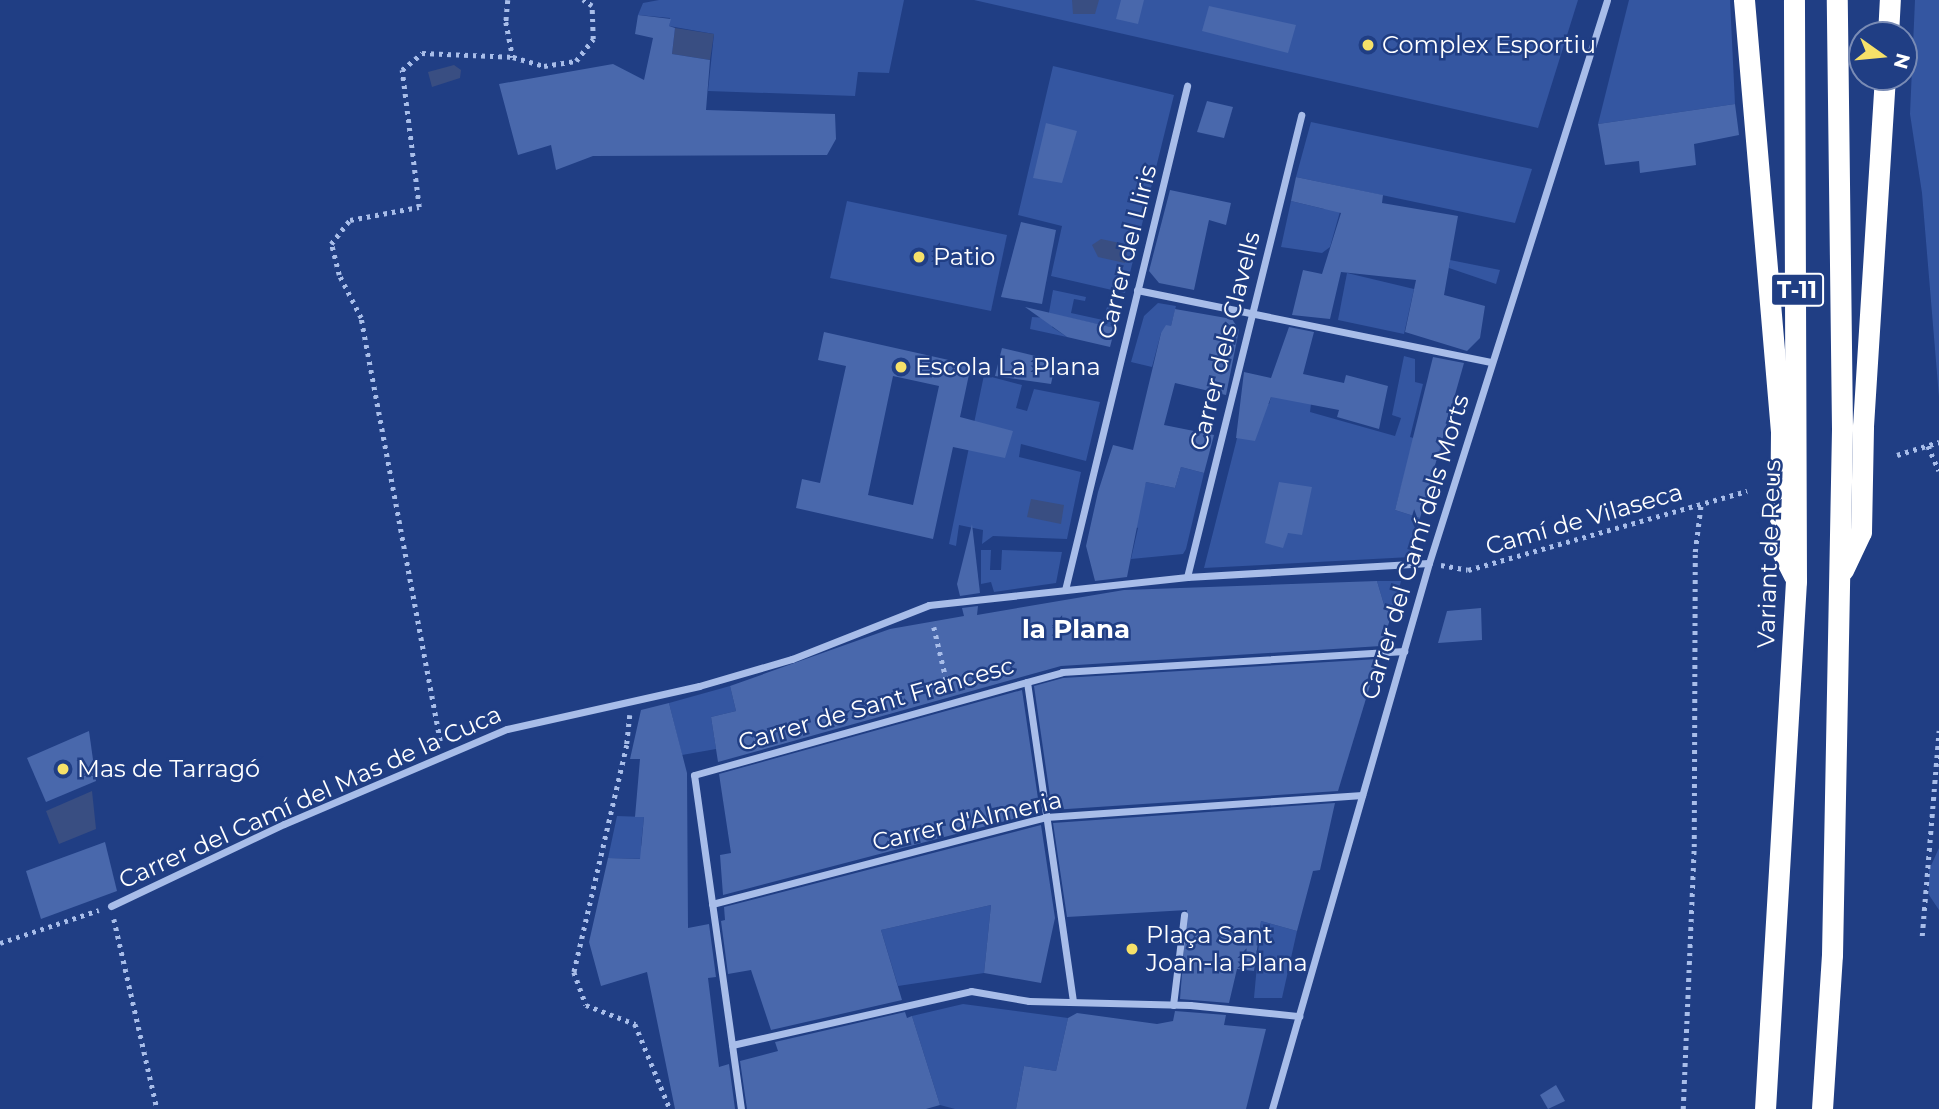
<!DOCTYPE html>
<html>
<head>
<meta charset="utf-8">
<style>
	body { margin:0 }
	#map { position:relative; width:1939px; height:1109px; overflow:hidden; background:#203e84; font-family:Montserrat,sans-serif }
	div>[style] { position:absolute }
	.green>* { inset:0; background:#3456a1 }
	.water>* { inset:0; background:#394e82 }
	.building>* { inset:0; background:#4968ac }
	.path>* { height:4.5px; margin-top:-2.25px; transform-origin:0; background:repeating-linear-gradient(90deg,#a8bde9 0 3.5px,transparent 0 8.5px) }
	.street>* { height:7px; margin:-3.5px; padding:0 3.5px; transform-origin:3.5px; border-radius:3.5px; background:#a8bde9 }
	.highway>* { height:21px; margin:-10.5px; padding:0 10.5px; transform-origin:10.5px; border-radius:10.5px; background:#fff }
	.dots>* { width:19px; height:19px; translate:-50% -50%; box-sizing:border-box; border:4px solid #203e84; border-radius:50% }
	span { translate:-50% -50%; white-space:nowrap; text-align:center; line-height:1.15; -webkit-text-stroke:5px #203e84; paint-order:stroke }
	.shield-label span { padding:2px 5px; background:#203e84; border:2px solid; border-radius:5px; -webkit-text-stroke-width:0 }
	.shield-label { font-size:23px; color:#fff; font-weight:700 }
	.poi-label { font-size:24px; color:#fff }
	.left { translate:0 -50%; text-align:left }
	.street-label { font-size:24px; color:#fff }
	.neighbourhood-label { font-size:26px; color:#fff; font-weight:700 }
	.north { position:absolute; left:1848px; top:21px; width:70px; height:70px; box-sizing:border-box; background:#203e84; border:2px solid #798bb5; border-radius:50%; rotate:105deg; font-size:19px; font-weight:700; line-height:28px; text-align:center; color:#fff }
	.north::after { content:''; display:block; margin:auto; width:24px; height:32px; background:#f6e169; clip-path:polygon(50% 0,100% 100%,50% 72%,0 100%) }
</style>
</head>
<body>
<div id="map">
	<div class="green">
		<i style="clip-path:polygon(659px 0,904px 0,889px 73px,858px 72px,855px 96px,708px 91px,714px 34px,669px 26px,670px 18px,638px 15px,643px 3px)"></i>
		<i style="clip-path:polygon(974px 0,1578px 0,1538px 128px)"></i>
		<i style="clip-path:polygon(1629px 0,1730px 0,1735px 104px,1598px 124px)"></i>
		<i style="clip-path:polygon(1915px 0,1939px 0,1939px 397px,1922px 193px,1910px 114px)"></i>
		<i style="clip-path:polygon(1053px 66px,1174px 95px,1125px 293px,1051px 276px,1062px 226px,1018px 215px)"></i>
		<i style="clip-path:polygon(1311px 122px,1532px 169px,1515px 223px,1296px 177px)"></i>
		<i style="clip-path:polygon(847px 201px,1007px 235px,991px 311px,830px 278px)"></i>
		<i style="clip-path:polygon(1291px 201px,1324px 209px,1343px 201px,1330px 247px,1322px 253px,1281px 247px)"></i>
		<i style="clip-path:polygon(1450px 260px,1500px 270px,1496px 284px,1449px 268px)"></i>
		<i style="clip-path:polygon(1347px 273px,1414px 289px,1404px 334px,1338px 320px)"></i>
		<i style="clip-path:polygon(1053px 290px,1086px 297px,1085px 301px,1074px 299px,1071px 313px,1103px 320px,1107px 307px,1120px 308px,1115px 328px,1056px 315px,1052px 327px,1067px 337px,1030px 329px,1032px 317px,1048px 318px)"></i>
		<i style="clip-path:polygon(1158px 303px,1176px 306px,1171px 326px,1161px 333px,1152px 367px,1131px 362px,1144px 316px)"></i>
		<i style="clip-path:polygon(1404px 356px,1415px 359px,1415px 382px,1423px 384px,1410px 437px,1442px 446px,1433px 469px,1408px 461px,1395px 510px,1420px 518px,1411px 557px,1204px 568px,1247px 399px,1269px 404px,1273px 390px,1311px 404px,1310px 412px,1395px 436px,1401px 418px,1392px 415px)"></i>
		<i style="clip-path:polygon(984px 375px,1022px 385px,1016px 408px,1027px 411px,1034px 389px,1100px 402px,1086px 461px,1021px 444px,1019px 457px,1081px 472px,1067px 539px,993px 536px,982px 544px,983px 530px,959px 525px,956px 546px,949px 544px)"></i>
		<i style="clip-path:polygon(1181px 467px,1204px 473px,1186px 549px,1183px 554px,1131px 559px,1138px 528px,1133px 526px,1146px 482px,1175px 488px)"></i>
		<i style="clip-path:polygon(981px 550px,991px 550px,990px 570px,1001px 570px,1002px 550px,1062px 552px,1056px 583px,994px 592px,991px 582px,981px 584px)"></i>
		<i style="clip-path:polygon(1377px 581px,1401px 581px,1394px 608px,1385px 608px)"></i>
		<i style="clip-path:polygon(730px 686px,736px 711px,711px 717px,716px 749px,682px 755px,669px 703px)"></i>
		<i style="clip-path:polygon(617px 816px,644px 817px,641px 845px,648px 859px,608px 858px)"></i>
		<i style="clip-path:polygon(1939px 848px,1939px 910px,1929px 895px,1929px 870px)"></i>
		<i style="clip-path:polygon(991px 905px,984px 973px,898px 986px,881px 930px)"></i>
		<i style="clip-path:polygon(1261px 921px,1297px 931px,1282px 998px,1254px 998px)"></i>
		<i style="clip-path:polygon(963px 1004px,1068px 1018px,1056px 1071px,1024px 1066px,1016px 1109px,955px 1109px,940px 1105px,912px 1016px)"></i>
	</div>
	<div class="water">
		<i style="clip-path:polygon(1072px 0,1099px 0,1095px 14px,1073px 14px)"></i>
		<i style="clip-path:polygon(675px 28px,714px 34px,710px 60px,672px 54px)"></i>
		<i style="clip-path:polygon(454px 65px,461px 70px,460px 78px,432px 87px,428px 72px)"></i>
		<i style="clip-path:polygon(1101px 239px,1129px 245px,1125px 263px,1098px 257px,1092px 245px)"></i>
		<i style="clip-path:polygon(1031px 499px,1064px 505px,1061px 524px,1027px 517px)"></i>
		<i style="clip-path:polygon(92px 791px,96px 829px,59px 844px,46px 811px)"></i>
	</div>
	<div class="building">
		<i style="clip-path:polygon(1121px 0,1144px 0,1138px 24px,1116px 19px)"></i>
		<i style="clip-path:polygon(1209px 6px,1296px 25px,1288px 53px,1202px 31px)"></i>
		<i style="clip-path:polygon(638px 15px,671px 19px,669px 26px,675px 28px,672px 54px,710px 60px,706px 110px,835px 114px,836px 139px,827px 155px,593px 156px,556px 170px,551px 145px,518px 155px,499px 84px,613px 64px,644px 80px,653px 38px,635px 34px)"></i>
		<i style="clip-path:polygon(1207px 101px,1233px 107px,1224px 138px,1197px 132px)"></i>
		<i style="clip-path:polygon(1735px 104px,1739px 135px,1694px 144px,1696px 165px,1640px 173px,1639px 161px,1605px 165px,1598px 124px)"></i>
		<i style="clip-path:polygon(1046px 123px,1077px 131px,1062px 183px,1033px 178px)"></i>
		<i style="clip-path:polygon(1296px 177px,1383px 195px,1382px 203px,1458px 216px,1444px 295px,1485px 306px,1480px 338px,1467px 351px,1405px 332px,1416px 280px,1341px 272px,1330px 319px,1292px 315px,1303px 270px,1322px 274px,1341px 213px,1291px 201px)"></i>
		<i style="clip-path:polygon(1170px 190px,1231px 203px,1226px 225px,1209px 220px,1194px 290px,1159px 283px,1149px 271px)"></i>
		<i style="clip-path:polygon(1021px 222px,1056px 230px,1042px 304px,1001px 297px)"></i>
		<i style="clip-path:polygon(1025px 307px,1115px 328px,1110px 347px,1067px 337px)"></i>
		<i style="clip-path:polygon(1175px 309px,1232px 319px,1239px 330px,1226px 395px,1175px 383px,1164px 425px,1214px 435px,1204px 473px,1181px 467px,1175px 488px,1146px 482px,1127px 577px,1095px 581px,1086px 546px,1098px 492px,1113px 445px,1133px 450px,1161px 333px,1166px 325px,1171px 326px)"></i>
		<i style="clip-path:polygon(1289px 327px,1314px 332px,1303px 374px,1344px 383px,1346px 375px,1388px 386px,1379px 429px,1337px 417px,1339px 410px,1271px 397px,1255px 441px,1236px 438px,1244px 372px,1271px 378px)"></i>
		<i style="clip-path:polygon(evenodd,824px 332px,971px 365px,960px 417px,1013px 431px,1005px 458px,953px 447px,933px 539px,796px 508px,802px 479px,820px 483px,846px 366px,818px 360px,824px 332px,893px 376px,939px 386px,913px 505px,868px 495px,893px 376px)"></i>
		<i style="clip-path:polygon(1002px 348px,1056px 361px,1051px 384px,995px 376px)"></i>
		<i style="clip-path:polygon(1433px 357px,1464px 363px,1420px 518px,1395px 510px)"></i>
		<i style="clip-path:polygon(1279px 482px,1312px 487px,1302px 535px,1288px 533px,1283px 548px,1265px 543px)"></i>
		<i style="clip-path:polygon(972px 524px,980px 593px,960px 596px,957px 584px)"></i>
		<i style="clip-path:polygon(1377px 581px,1385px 608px,1394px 608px,1381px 646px,1061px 666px,718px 762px,711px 717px,736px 711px,730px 686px,890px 629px,964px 616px,962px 608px,978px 606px,977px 615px,1124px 590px)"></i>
		<i style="clip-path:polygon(1481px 608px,1482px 640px,1438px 643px,1447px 611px)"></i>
		<i style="clip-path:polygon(1378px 659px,1338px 791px,1052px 810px,1034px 686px,1063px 678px)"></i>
		<i style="clip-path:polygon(1022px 690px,1040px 812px,723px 895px,720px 855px,731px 853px,719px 774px)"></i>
		<i style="clip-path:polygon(669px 703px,687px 773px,688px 928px,709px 924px,716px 977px,708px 978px,719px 1067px,729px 1064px,735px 1109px,675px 1109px,647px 972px,601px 986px,589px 942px,608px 858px,640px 859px,644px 817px,635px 817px,640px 759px,630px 759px,641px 710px)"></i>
		<i style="clip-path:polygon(89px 731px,96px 781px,46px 802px,27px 758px)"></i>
		<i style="clip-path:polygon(1335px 803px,1320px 870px,1313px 871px,1297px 931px,1261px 921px,1254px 971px,1237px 969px,1229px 1003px,1180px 999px,1187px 910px,1067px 917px,1053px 823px)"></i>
		<i style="clip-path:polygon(1041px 825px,1055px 918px,1041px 983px,984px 973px,991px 905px,881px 930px,902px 1000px,771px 1030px,751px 970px,728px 974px,721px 921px,725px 920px,724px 907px)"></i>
		<i style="clip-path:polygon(105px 842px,117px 891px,41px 919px,26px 871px)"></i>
		<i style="clip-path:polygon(1175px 1011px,1226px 1015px,1224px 1025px,1266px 1029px,1246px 1109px,1016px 1109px,1024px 1066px,1056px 1071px,1068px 1018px,1077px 1013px,1157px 1024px,1173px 1021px)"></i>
		<i style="clip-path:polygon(905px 1012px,907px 1018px,912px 1016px,940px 1105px,926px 1109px,747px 1109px,740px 1061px,778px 1051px,775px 1042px)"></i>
		<i style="clip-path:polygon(1556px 1085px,1565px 1101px,1548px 1109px,1540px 1095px)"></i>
	</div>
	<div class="path">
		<i style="left:508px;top:0;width:22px;rotate:95deg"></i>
		<i style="left:506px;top:22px;width:36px;rotate:79deg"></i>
		<i style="left:513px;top:57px;width:32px;rotate:16deg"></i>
		<i style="left:544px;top:66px;width:32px;rotate:-9deg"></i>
		<i style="left:576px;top:61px;width:28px;rotate:-52deg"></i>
		<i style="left:593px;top:39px;width:33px;rotate:-92deg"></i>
		<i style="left:592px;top:6px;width:11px;rotate:-146deg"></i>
		<i style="left:1928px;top:446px;width:27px;rotate:66deg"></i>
		<i style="left:1897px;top:455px;width:44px;rotate:-17.2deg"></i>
		<i style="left:1441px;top:565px;width:27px;rotate:10deg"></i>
		<i style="left:1468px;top:570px;width:290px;rotate:-15.8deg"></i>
		<i style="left:934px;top:627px;width:66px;rotate:76.8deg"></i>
		<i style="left:630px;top:715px;width:30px;rotate:96deg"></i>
		<i style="left:627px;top:745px;width:233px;rotate:103.1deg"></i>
		<i style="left:574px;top:972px;width:35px;rotate:70deg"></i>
		<i style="left:586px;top:1005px;width:53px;rotate:21.2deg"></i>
		<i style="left:635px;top:1024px;width:92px;rotate:67.6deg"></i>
		<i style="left:440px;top:741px;width:430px;rotate:-100.6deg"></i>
		<i style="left:361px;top:318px;width:48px;rotate:-117.1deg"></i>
		<i style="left:339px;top:275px;width:32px;rotate:-104deg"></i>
		<i style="left:331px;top:244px;width:31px;rotate:-52deg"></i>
		<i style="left:350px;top:220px;width:70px;rotate:-10.7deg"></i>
		<i style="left:419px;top:207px;width:138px;rotate:-97.1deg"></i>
		<i style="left:402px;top:70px;width:26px;rotate:-40deg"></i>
		<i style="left:422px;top:53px;width:91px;rotate:2.5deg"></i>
		<i style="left:114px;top:919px;width:195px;rotate:77.2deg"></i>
		<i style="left:1922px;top:936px;width:206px;rotate:-85.3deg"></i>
		<i style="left:0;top:943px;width:104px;rotate:-18.4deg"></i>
		<i style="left:1683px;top:1109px;width:262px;rotate:-87.6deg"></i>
		<i style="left:1694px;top:847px;width:295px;rotate:-89.8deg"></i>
		<i style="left:1695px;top:552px;width:48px;rotate:-82.9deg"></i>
	</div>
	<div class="street">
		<i style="left:1137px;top:290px;width:361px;rotate:11.5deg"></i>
		<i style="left:1187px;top:577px;width:476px;rotate:-76.1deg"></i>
		<i style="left:1065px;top:590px;width:519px;rotate:-76.39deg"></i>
		<i style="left:1027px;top:682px;width:323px;rotate:81.8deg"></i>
		<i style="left:712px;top:904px;width:345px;rotate:-14.6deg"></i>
		<i style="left:1046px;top:817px;width:317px;rotate:-4deg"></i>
		<i style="left:111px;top:906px;width:191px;rotate:-25.4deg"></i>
		<i style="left:284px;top:824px;width:242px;rotate:-23.1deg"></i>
		<i style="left:507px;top:729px;width:197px;rotate:-12.6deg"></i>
		<i style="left:699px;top:686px;width:97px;rotate:-16.2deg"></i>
		<i style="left:792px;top:659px;width:147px;rotate:-21.5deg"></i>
		<i style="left:929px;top:605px;width:260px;rotate:-6.2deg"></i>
		<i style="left:1187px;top:577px;width:242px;rotate:-3.3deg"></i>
		<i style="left:1173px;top:1005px;width:91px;rotate:-83deg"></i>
		<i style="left:732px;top:1045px;width:245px;rotate:-12.7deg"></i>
		<i style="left:971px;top:991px;width:59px;rotate:9.8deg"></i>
		<i style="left:1029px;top:1001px;width:161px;rotate:1.4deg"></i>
		<i style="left:1190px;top:1005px;width:110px;rotate:5.8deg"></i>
		<i style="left:741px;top:1109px;width:337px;rotate:-98deg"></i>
		<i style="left:694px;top:775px;width:382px;rotate:-15.6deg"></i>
		<i style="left:1062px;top:672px;width:343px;rotate:-3.5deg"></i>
		<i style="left:1272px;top:1109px;width:568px;rotate:-73.96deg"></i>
		<i style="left:1429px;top:563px;width:590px;rotate:-72.45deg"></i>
	</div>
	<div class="highway">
		<i style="left:1744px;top:0;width:434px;rotate:85.1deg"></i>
		<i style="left:1781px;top:432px;width:116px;rotate:90.5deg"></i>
		<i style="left:1780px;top:548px;width:31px;rotate:63deg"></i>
		<i style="left:1888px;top:35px;width:35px;rotate:-87deg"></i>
		<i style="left:1843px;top:570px;width:42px;rotate:-64.7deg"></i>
		<i style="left:1861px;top:532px;width:106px;rotate:-88.9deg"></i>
		<i style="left:1863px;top:426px;width:350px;rotate:-86.4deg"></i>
		<i style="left:1765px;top:1109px;width:529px;rotate:-86.64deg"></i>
		<i style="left:1796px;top:581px;width:581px;rotate:-90.2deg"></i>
		<i style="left:1822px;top:1109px;width:154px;rotate:-86.3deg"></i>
		<i style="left:1832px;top:955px;width:527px;rotate:-88.91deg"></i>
		<i style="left:1842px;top:428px;width:428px;rotate:-90.7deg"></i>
	</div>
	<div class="dots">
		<i style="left:1368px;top:45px;background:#f6e169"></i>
		<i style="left:919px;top:257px;background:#f6e169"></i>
		<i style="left:901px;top:367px;background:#f6e169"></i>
		<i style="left:63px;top:769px;background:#f6e169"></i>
		<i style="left:1132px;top:949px;background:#f6e169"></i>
	</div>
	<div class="shield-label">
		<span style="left:1797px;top:290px">T-11</span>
	</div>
	<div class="poi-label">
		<span class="left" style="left:1382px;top:45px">Complex Esportiu</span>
		<span class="left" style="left:933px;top:257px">Patio</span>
		<span class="left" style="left:915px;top:367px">Escola La Plana</span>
		<span class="left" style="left:77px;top:769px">Mas de Tarragó</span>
		<span class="left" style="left:1146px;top:949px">Plaça Sant<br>Joan-la Plana</span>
	</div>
	<div class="street-label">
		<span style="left:1127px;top:252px;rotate:-76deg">Carrer del Lliris</span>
		<span style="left:1225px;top:341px;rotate:-76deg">Carrer dels Clavells</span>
		<span style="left:1584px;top:519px;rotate:-16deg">Camí de Vilaseca</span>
		<span style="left:1415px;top:547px;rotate:-73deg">Carrer del Camí dels Morts</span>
		<span style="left:1769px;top:554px;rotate:-88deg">Variant de Reus</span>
		<span style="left:876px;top:704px;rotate:-16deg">Carrer de Sant Francesc</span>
		<span style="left:310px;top:797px;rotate:-24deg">Carrer del Camí del Mas de la Cuca</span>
		<span style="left:967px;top:821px;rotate:-13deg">Carrer d'Almeria</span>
	</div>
	<div class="neighbourhood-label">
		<span style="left:1076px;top:630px">la Plana</span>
	</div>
	<div class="north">N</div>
</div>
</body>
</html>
